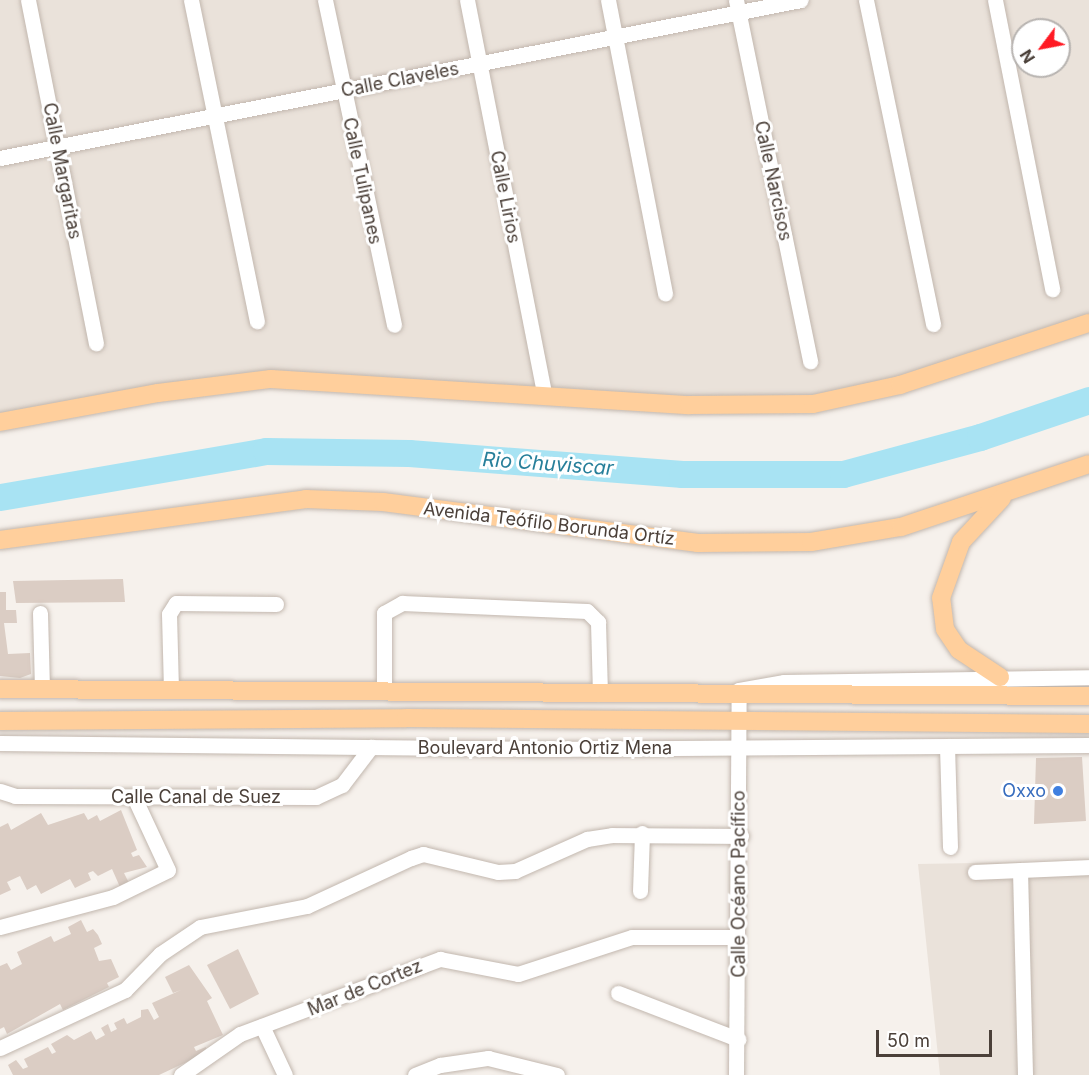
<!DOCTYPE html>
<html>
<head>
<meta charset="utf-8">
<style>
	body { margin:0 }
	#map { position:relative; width:1089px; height:1075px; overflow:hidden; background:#f6f1ec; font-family:Inter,sans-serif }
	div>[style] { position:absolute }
	.residential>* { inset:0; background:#eae2da }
	.river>* { height:27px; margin:-13.5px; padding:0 13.5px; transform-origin:13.5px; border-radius:13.5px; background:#a8e3f3 }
	.building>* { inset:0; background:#dbcdc4 }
	.roads { filter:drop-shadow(0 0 2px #c2b7ae) drop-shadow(0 0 2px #c2b7ae) }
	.minor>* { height:15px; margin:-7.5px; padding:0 7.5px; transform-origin:7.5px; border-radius:7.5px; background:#fff }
	.major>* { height:18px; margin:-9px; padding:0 9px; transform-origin:9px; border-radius:9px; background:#ffcf9c }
	.dots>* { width:16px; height:16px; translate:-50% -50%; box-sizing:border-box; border:3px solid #fff; border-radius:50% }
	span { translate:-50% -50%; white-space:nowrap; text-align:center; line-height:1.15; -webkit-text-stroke:6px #fff; paint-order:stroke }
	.street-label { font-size:18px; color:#4b4039 }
	.shop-label { font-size:18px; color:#366cbe }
	.right { translate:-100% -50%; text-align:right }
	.water-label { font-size:20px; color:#277f9a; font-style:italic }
	.north { position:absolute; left:1011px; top:18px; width:60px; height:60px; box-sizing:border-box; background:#fff; border:2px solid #b7b3b0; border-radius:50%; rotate:238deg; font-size:16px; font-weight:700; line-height:24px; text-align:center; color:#4b4039 }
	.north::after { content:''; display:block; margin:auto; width:21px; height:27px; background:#ff1a24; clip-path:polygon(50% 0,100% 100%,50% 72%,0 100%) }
	.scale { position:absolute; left:876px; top:1030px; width:116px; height:27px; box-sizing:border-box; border:3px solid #4b4039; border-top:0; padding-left:8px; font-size:18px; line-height:21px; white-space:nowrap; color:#4b4039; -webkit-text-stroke:4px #fff; paint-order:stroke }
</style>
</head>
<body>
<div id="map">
	<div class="residential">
		<i style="clip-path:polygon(evenodd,0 0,1089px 0,1089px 323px,813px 404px,324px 379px,0 422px,0 0,1023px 30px,1059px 30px,1059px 66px,1023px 66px,1023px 30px)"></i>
		<i style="clip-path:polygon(1089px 861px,1089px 1075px,940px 1075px,918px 864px)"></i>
	</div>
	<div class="river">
		<i style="left:0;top:497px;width:270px;rotate:-9.8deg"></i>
		<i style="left:266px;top:451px;width:143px;rotate:0.8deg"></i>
		<i style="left:409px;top:453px;width:274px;rotate:4.4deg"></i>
		<i style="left:682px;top:474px;width:161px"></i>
		<i style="left:843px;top:474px;width:142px;rotate:-15.1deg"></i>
		<i style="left:980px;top:437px;width:115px;rotate:-18.7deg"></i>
	</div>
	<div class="building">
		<i style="clip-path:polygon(123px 579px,125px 602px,16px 603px,13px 581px)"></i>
		<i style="clip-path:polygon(0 592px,6px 592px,6px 610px,16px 610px,17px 623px,4px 623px,8px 654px,30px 653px,31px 674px,20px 678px,0 676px)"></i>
		<i style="clip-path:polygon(1082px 757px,1086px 821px,1034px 824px,1036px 758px)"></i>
		<i style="clip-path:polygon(121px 810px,137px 850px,131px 853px,133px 857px,139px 855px,147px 867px,124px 873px,129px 883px,120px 887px,112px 869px,98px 876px,93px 871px,88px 873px,91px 880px,75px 888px,70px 879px,41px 894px,36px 885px,27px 890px,20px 876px,7px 882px,11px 890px,0 895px,0 827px,8px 823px,11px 830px,41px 813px,48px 825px,84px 813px,88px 820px,97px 815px,100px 821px)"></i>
		<i style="clip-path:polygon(81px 920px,87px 932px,93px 929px,98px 935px,102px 944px,94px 948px,99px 961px,111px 959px,119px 977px,107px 983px,109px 987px,63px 1010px,60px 1004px,7px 1034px,4px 1027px,0 1029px,0 966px,7px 963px,11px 970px,22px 964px,17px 952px,51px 936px,54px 942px,71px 934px,68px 927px)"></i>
		<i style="clip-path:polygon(238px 949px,259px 994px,230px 1009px,207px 965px)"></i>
		<i style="clip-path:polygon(189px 965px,212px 998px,207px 1001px,223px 1035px,194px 1047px,196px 1051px,206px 1047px,206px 1053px,159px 1075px,13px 1075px,8px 1065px,16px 1060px,23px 1069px,28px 1067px,24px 1059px,48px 1047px,52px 1054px,56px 1052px,51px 1044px,67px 1035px,74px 1040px,91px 1031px,96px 1040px,105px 1035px,101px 1028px,108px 1024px,111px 1032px,117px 1029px,114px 1023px,124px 1018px,127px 1024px,141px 1017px,141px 1010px,148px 1009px,154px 1020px,159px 1017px,152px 1003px,181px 990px,173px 993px,165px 977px)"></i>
	</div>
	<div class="roads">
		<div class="minor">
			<i style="left:28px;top:0;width:350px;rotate:78.8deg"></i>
			<i style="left:191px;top:0;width:328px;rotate:78.4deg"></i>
			<i style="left:325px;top:0;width:332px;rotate:78deg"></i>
			<i style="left:467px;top:0;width:401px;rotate:78.9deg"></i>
			<i style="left:608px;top:0;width:299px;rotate:79deg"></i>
			<i style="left:736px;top:0;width:369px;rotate:78.4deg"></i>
			<i style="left:866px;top:0;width:331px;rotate:78.3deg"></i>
			<i style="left:995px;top:0;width:295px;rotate:78.8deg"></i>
			<i style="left:0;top:158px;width:816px;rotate:-11.16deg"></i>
			<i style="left:40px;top:613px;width:76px;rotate:88.5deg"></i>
			<i style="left:171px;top:690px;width:76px;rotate:-91.5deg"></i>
			<i style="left:169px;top:614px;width:13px;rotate:-58deg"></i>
			<i style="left:176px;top:603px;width:100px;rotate:0.6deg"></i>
			<i style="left:384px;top:691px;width:78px;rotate:-90deg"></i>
			<i style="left:384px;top:613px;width:21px;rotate:-29deg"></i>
			<i style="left:402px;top:603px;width:185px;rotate:2.5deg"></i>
			<i style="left:587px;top:611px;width:16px;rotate:45deg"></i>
			<i style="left:598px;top:622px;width:72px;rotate:88.4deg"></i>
			<i style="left:0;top:743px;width:543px;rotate:0.63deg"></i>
			<i style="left:543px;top:749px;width:546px;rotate:-0.42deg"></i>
			<i style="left:947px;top:746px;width:101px;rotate:88.3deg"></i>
			<i style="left:0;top:791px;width:16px;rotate:18deg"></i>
			<i style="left:15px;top:796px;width:301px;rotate:0.2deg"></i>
			<i style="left:316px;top:797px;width:29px;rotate:-25deg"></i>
			<i style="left:342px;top:785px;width:48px;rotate:-52.7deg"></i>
			<i style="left:1020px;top:870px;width:205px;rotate:88.6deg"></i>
			<i style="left:975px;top:872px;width:114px;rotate:-2.5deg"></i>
			<i style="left:640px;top:891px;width:58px;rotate:-88deg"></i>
			<i style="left:0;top:927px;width:117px;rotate:-14.9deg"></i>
			<i style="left:113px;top:897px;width:61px;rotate:-26.1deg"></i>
			<i style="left:168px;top:870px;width:81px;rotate:-115deg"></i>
			<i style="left:618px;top:993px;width:129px;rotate:21deg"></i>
			<i style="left:262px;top:1026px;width:54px;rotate:64.9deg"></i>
			<i style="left:0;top:1048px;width:138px;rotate:-24.9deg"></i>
			<i style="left:125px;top:990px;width:50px;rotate:-45.8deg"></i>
			<i style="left:160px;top:954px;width:48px;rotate:-34deg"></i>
			<i style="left:200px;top:927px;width:109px;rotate:-11.1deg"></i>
			<i style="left:307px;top:906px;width:115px;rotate:-24.8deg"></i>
			<i style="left:411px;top:858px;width:13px;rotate:-18deg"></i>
			<i style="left:423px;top:854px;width:77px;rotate:13.5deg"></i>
			<i style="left:498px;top:872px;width:17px;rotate:-3deg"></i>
			<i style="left:515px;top:871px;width:79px;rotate:-24deg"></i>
			<i style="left:587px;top:839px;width:25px;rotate:-9deg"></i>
			<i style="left:612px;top:835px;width:129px;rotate:0.4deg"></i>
			<i style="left:181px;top:1075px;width:72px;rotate:-34.8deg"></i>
			<i style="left:240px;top:1034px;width:214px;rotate:-20.6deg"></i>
			<i style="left:440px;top:959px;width:79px;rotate:10.9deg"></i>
			<i style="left:518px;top:974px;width:120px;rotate:-18deg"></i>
			<i style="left:632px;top:937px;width:105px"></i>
			<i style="left:415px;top:1075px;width:27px;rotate:-22deg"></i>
			<i style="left:440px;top:1065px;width:49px;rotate:-8.3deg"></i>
			<i style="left:488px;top:1058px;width:71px;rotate:13.8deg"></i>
			<i style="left:736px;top:1075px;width:385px;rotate:-89.6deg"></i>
			<i style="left:739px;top:690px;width:46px;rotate:-10.1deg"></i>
			<i style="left:784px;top:682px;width:305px;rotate:-0.9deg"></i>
		</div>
		<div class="major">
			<i style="left:0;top:422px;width:161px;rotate:-10.4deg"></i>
			<i style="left:158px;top:393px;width:114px;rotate:-7.1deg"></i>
			<i style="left:271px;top:379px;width:419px;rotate:3.6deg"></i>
			<i style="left:689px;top:405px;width:124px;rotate:-0.5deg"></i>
			<i style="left:813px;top:404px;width:89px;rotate:-12.3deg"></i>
			<i style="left:900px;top:385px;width:199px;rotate:-18.2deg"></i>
			<i style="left:0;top:540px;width:309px;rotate:-7.6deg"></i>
			<i style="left:306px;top:499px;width:77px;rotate:2.2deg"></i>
			<i style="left:383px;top:502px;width:318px;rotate:7.4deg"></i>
			<i style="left:698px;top:543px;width:113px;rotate:-0.5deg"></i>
			<i style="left:811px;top:542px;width:91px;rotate:-9.5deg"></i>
			<i style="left:901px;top:527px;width:198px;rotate:-18.5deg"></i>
			<i style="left:1000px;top:677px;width:49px;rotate:-146.6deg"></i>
			<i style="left:959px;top:650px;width:25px;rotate:-124deg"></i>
			<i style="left:945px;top:629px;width:31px;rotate:-97deg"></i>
			<i style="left:941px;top:598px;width:59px;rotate:-70.3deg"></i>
			<i style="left:961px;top:542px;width:60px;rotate:-47deg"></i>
			<i style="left:0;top:689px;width:1089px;rotate:0.37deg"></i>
			<i style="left:0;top:721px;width:406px;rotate:-0.4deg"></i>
			<i style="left:406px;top:718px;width:683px;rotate:0.5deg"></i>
		</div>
	</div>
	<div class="dots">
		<i style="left:1058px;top:791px;background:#3f7fe0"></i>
	</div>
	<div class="street-label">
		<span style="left:400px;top:80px;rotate:-11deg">Calle Claveles</span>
		<span style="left:62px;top:171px;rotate:79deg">Calle Margaritas</span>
		<span style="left:362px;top:181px;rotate:78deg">Calle Tulipanes</span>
		<span style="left:773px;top:181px;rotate:78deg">Calle Narcisos</span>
		<span style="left:505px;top:197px;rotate:79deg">Calle Lirios</span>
		<span style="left:549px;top:524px;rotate:7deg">Avenida Teófilo Borunda Ortíz</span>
		<span style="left:545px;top:748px">Boulevard Antonio Ortiz Mena</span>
		<span style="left:196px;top:797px">Calle Canal de Suez</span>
		<span style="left:739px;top:884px;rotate:-90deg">Calle Océano Pacífico</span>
		<span style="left:365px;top:988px;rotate:-22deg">Mar de Cortez</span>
	</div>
	<div class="shop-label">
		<span class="right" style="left:1046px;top:791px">Oxxo</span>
	</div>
	<div class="water-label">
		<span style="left:548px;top:464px;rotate:4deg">Rio Chuviscar</span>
	</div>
	<div class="north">N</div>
	<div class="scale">50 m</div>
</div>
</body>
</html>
